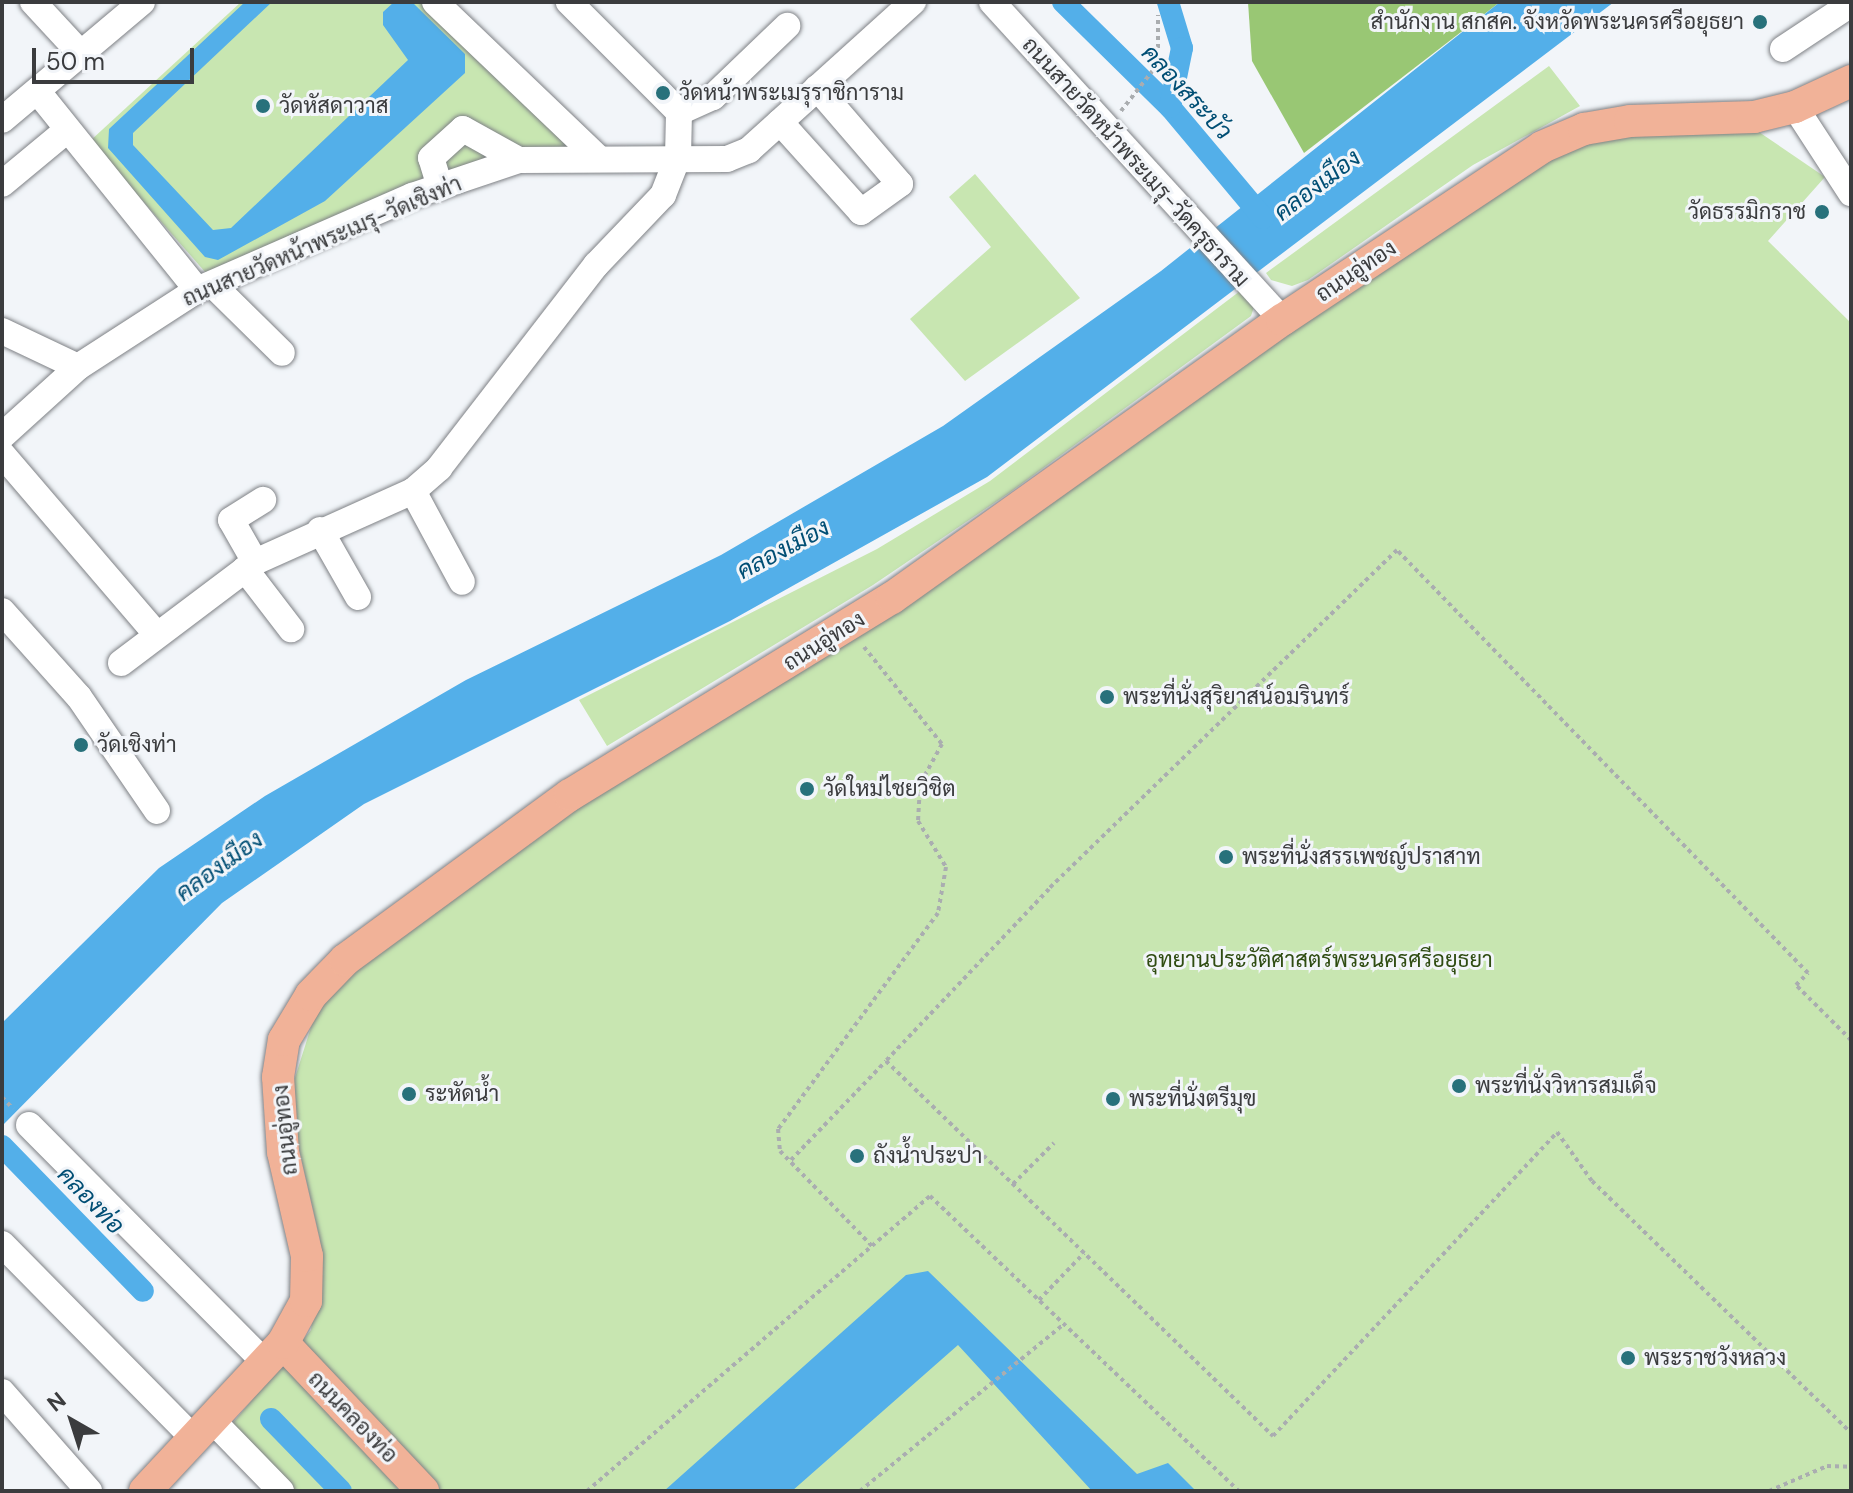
<!DOCTYPE html>
<html>
<head>
<meta charset="utf-8">
<style>
	body { margin:0 }
	#map { position:relative; width:1853px; height:1493px; overflow:hidden; background:#f2f5f9; font-family:"DM Sans",Sarabun,sans-serif }
	div>[style] { position:absolute }
	.green>* { inset:0; background:#c8e6b1 }
	.forest>* { inset:0; background:#99c774 }
	.water>* { inset:0; background:#53afe9 }
	.canal>* { height:22px; margin:-11px; padding:0 11px; transform-origin:11px; border-radius:11px; background:#53afe9 }
	.path>* { height:4px; margin-top:-2px; transform-origin:0; background:repeating-linear-gradient(90deg,#aaadb0 0 4px,transparent 0 8px) }
	.roads { filter:drop-shadow(0 0 2px #7e8185) drop-shadow(0 0 2px #7e8185) }
	.minor>* { height:26px; margin:-13px; padding:0 13px; transform-origin:13px; border-radius:13px; background:#fff }
	.major>* { height:32px; margin:-16px; padding:0 16px; transform-origin:16px; border-radius:16px; background:#f1b298 }
	.dots>* { width:22px; height:22px; translate:-50% -50%; box-sizing:border-box; border:4px solid #f2f5f9; border-radius:50% }
	span { translate:-50% -50%; white-space:nowrap; text-align:center; line-height:1.15; -webkit-text-stroke:6px #f2f5f9; paint-order:stroke }
	.poi-label { font-size:22px; color:#3b3c3e }
	.right { translate:-100% -50%; text-align:right }
	.left { translate:0 -50%; text-align:left }
	.street-label { font-size:22px; color:#3b3c3e }
	.park-label { font-size:22px; color:#2f4c12 }
	.water-label { font-size:24px; color:#004e74; font-style:italic }
	.frame { position:absolute; inset:0; border:4px solid #3b3c3e; pointer-events:none }
	.north { position:absolute; left:32px; top:1381px; width:80px; height:80px; -webkit-text-stroke:6px #f2f5f9; paint-order:stroke; rotate:321deg; font-size:22px; font-weight:700; line-height:32px; text-align:center; color:#3b3c3e }
	.north::after { content:''; display:block; margin:auto; width:28px; height:36px; background:#3b3c3e; clip-path:polygon(50% 0,100% 100%,50% 72%,0 100%) }
	.scale { position:absolute; left:32px; top:48px; width:162px; height:36px; box-sizing:border-box; border:4px solid #3b3c3e; border-top:0; padding-left:10px; font-size:24px; line-height:28px; white-space:nowrap; color:#3b3c3e; -webkit-text-stroke:6px #f2f5f9; paint-order:stroke }
</style>
</head>
<body>
<div id="map">
	<div class="green">
		<i style="clip-path:polygon(241px 2px,423px 2px,578px 147px,206px 273px,90px 141px)"></i>
		<i style="clip-path:polygon(1549px 66px,1580px 106px,1473px 165px,1308px 280px,1292px 286px,1271px 280px,1266px 273px)"></i>
		<i style="clip-path:polygon(1756px 130px,1825px 177px,1768px 241px,1851px 323px,1851px 1491px,295px 1491px,231px 1425px,311px 1330px,320px 1240px,294px 1127px,293px 1084px,318px 1005px,353px 967px,577px 803px,1535px 162px,1603px 138px)"></i>
		<i style="clip-path:polygon(975px 174px,1080px 298px,965px 381px,910px 319px,991px 247px,949px 197px)"></i>
		<i style="clip-path:polygon(1240px 291px,1254px 307px,1251px 316px,1009px 493px,873px 585px,607px 746px,579px 700px,877px 549px,990px 481px)"></i>
	</div>
	<div class="forest">
		<i style="clip-path:polygon(1248px 2px,1500px 2px,1304px 153px,1252px 61px)"></i>
	</div>
	<div class="water">
		<i style="clip-path:polygon(245px 2px,272px 2px,133px 133px,133px 145px,213px 230px,231px 228px,408px 60px,383px 25px,383px 12px,394px 2px,412px 2px,465px 54px,465px 73px,325px 201px,218px 260px,205px 257px,108px 148px,109px 129px)"></i>
		<i style="clip-path:polygon(1500px 2px,1614px 2px,987px 477px,730px 621px,364px 804px,222px 903px,2px 1126px,2px 1023px,159px 868px,265px 796px,466px 680px,721px 555px,943px 426px,1161px 271px)"></i>
		<i style="clip-path:polygon(928px 1271px,1137px 1474px,1168px 1463px,1196px 1491px,1092px 1491px,958px 1345px,792px 1491px,664px 1491px,906px 1275px)"></i>
	</div>
	<div class="canal">
		<i style="left:1063px;top:2px;width:150px;rotate:44.5deg"></i>
		<i style="left:1170px;top:107px;width:145px;rotate:50deg"></i>
		<i style="left:1168px;top:2px;width:48px;rotate:73.1deg"></i>
		<i style="left:1182px;top:48px;width:60px;rotate:101.5deg"></i>
		<i style="left:2px;top:1146px;width:202px;rotate:45.8deg"></i>
		<i style="left:271px;top:1419px;width:100px;rotate:45.8deg"></i>
	</div>
	<div class="path">
		<i style="left:1121px;top:111px;width:60px;rotate:-51.8deg"></i>
		<i style="left:1158px;top:64px;width:49px;rotate:-90deg"></i>
		<i style="left:864px;top:647px;width:124px;rotate:51.2deg"></i>
		<i style="left:942px;top:744px;width:46px;rotate:118.8deg"></i>
		<i style="left:920px;top:784px;width:37px;rotate:93deg"></i>
		<i style="left:918px;top:821px;width:54px;rotate:58.7deg"></i>
		<i style="left:946px;top:867px;width:47px;rotate:99.9deg"></i>
		<i style="left:938px;top:913px;width:269px;rotate:126.5deg"></i>
		<i style="left:778px;top:1129px;width:22px;rotate:85deg"></i>
		<i style="left:780px;top:1151px;width:132px;rotate:45.9deg"></i>
		<i style="left:1851px;top:1040px;width:78px;rotate:-135deg"></i>
		<i style="left:1796px;top:985px;width:17px;rotate:-45deg"></i>
		<i style="left:1808px;top:973px;width:590px;rotate:-134.18deg"></i>
		<i style="left:1397px;top:550px;width:486px;rotate:135.8deg"></i>
		<i style="left:1049px;top:889px;width:237px;rotate:133.5deg"></i>
		<i style="left:886px;top:1061px;width:539px;rotate:44.1deg"></i>
		<i style="left:1273px;top:1436px;width:416px;rotate:-46.9deg"></i>
		<i style="left:1557px;top:1132px;width:60px;rotate:54.5deg"></i>
		<i style="left:1592px;top:1181px;width:361px;rotate:44.2deg"></i>
		<i style="left:2px;top:1097px;width:16px;rotate:47deg"></i>
		<i style="left:791px;top:1160px;width:137px;rotate:-46.2deg"></i>
		<i style="left:1013px;top:1184px;width:58px;rotate:-45deg"></i>
		<i style="left:1039px;top:1300px;width:65px;rotate:-46.2deg"></i>
		<i style="left:587px;top:1491px;width:452px;rotate:-40.7deg"></i>
		<i style="left:930px;top:1196px;width:427px;rotate:43.7deg"></i>
		<i style="left:860px;top:1491px;width:264px;rotate:-39.3deg"></i>
		<i style="left:1769px;top:1491px;width:63px;rotate:-23.3deg"></i>
		<i style="left:1827px;top:1466px;width:24px;rotate:2deg"></i>
	</div>
	<div class="roads">
		<div class="minor">
			<i style="left:33px;top:2px;width:72px;rotate:47.2deg"></i>
			<i style="left:435px;top:2px;width:226px;rotate:43.7deg"></i>
			<i style="left:992px;top:2px;width:430px;rotate:47.6deg"></i>
			<i style="left:1783px;top:49px;width:82px;rotate:-33.5deg"></i>
			<i style="left:38px;top:92px;width:254px;rotate:51.2deg"></i>
			<i style="left:1795px;top:107px;width:103px;rotate:56.9deg"></i>
			<i style="left:679px;top:112px;width:37px;rotate:-24deg"></i>
			<i style="left:713px;top:97px;width:103px;rotate:-43.8deg"></i>
			<i style="left:2px;top:120px;width:183px;rotate:-40.1deg"></i>
			<i style="left:780px;top:122px;width:121px;rotate:48deg"></i>
			<i style="left:861px;top:212px;width:48px;rotate:-35.7deg"></i>
			<i style="left:900px;top:184px;width:127px;rotate:-130.8deg"></i>
			<i style="left:2px;top:184px;width:85px;rotate:-39.7deg"></i>
			<i style="left:440px;top:187px;width:30px;rotate:-107deg"></i>
			<i style="left:431px;top:158px;width:43px;rotate:-42.2deg"></i>
			<i style="left:463px;top:129px;width:64px;rotate:29deg"></i>
			<i style="left:212px;top:284px;width:98px;rotate:44.6deg"></i>
			<i style="left:2px;top:331px;width:84px;rotate:25.3deg"></i>
			<i style="left:2px;top:436px;width:103px;rotate:-42.2deg"></i>
			<i style="left:78px;top:367px;width:142px;rotate:-32.9deg"></i>
			<i style="left:197px;top:290px;width:235px;rotate:-23.6deg"></i>
			<i style="left:412px;top:196px;width:113px;rotate:-18.6deg"></i>
			<i style="left:519px;top:160px;width:208px;rotate:-0.3deg"></i>
			<i style="left:727px;top:159px;width:24px;rotate:-22deg"></i>
			<i style="left:749px;top:150px;width:221px;rotate:-42.1deg"></i>
			<i style="left:2px;top:454px;width:238px;rotate:49.4deg"></i>
			<i style="left:413px;top:491px;width:103px;rotate:61.7deg"></i>
			<i style="left:320px;top:530px;width:77px;rotate:60.4deg"></i>
			<i style="left:255px;top:562px;width:48px;rotate:-119.7deg"></i>
			<i style="left:231px;top:520px;width:38px;rotate:-32deg"></i>
			<i style="left:245px;top:569px;width:76px;rotate:52.5deg"></i>
			<i style="left:2px;top:611px;width:115px;rotate:48.2deg"></i>
			<i style="left:79px;top:697px;width:138px;rotate:55.6deg"></i>
			<i style="left:121px;top:663px;width:168px;rotate:-37deg"></i>
			<i style="left:255px;top:562px;width:173px;rotate:-24.2deg"></i>
			<i style="left:413px;top:491px;width:35px;rotate:-41deg"></i>
			<i style="left:439px;top:468px;width:257px;rotate:-52.3deg"></i>
			<i style="left:596px;top:265px;width:97px;rotate:-46.3deg"></i>
			<i style="left:663px;top:195px;width:41px;rotate:-68.5deg"></i>
			<i style="left:678px;top:157px;width:45px;rotate:-88.7deg"></i>
			<i style="left:679px;top:112px;width:156px;rotate:-135deg"></i>
			<i style="left:29px;top:1125px;width:335px;rotate:45.2deg"></i>
			<i style="left:2px;top:1244px;width:274px;rotate:45.4deg"></i>
			<i style="left:2px;top:1392px;width:132px;rotate:48.7deg"></i>
			<i style="left:212px;top:1420px;width:99px;rotate:45.8deg"></i>
		</div>
		<div class="major">
			<i style="left:283px;top:1343px;width:204px;rotate:46.6deg"></i>
			<i style="left:145px;top:1491px;width:202px;rotate:-47deg"></i>
			<i style="left:283px;top:1343px;width:48px;rotate:-61.3deg"></i>
			<i style="left:306px;top:1301px;width:45px;rotate:-88.7deg"></i>
			<i style="left:307px;top:1256px;width:107px;rotate:-103deg"></i>
			<i style="left:283px;top:1152px;width:75px;rotate:-93.8deg"></i>
			<i style="left:278px;top:1077px;width:37px;rotate:-81deg"></i>
			<i style="left:284px;top:1040px;width:52px;rotate:-59deg"></i>
			<i style="left:311px;top:995px;width:49px;rotate:-45.8deg"></i>
			<i style="left:345px;top:960px;width:279px;rotate:-36.3deg"></i>
			<i style="left:570px;top:795px;width:377px;rotate:-31.5deg"></i>
			<i style="left:892px;top:598px;width:479px;rotate:-35.5deg"></i>
			<i style="left:1282px;top:320px;width:312px;rotate:-33.6deg"></i>
			<i style="left:1542px;top:147px;width:46px;rotate:-23.2deg"></i>
			<i style="left:1584px;top:129px;width:47px;rotate:-9.9deg"></i>
			<i style="left:1630px;top:121px;width:124px;rotate:-1.8deg"></i>
			<i style="left:1754px;top:117px;width:42px;rotate:-13.7deg"></i>
			<i style="left:1795px;top:107px;width:62px;rotate:-24.9deg"></i>
		</div>
	</div>
	<div class="dots">
		<i style="left:1760px;top:22px;background:#28717b"></i>
		<i style="left:663px;top:93px;background:#28717b"></i>
		<i style="left:263px;top:106px;background:#28717b"></i>
		<i style="left:1822px;top:212px;background:#28717b"></i>
		<i style="left:1107px;top:697px;background:#28717b"></i>
		<i style="left:81px;top:745px;background:#28717b"></i>
		<i style="left:807px;top:789px;background:#28717b"></i>
		<i style="left:1226px;top:857px;background:#28717b"></i>
		<i style="left:1459px;top:1086px;background:#28717b"></i>
		<i style="left:409px;top:1094px;background:#28717b"></i>
		<i style="left:1113px;top:1099px;background:#28717b"></i>
		<i style="left:857px;top:1156px;background:#28717b"></i>
		<i style="left:1628px;top:1358px;background:#28717b"></i>
	</div>
	<div class="poi-label">
		<span class="right" style="left:1744px;top:22px">สำนักงาน สกสค. จังหวัดพระนครศรีอยุธยา</span>
		<span class="left" style="left:679px;top:93px">วัดหน้าพระเมรุราชิการาม</span>
		<span class="left" style="left:279px;top:106px">วัดหัสดาวาส</span>
		<span class="right" style="left:1806px;top:212px">วัดธรรมิกราช</span>
		<span class="left" style="left:1123px;top:697px">พระที่นั่งสุริยาสน์อมรินทร์</span>
		<span class="left" style="left:97px;top:745px">วัดเชิงท่า</span>
		<span class="left" style="left:823px;top:789px">วัดใหม่ไชยวิชิต</span>
		<span class="left" style="left:1242px;top:857px">พระที่นั่งสรรเพชญ์ปราสาท</span>
		<span class="left" style="left:1475px;top:1086px">พระที่นั่งวิหารสมเด็จ</span>
		<span class="left" style="left:425px;top:1094px">ระหัดน้ำ</span>
		<span class="left" style="left:1129px;top:1099px">พระที่นั่งตรีมุข</span>
		<span class="left" style="left:873px;top:1156px">ถังน้ำประปา</span>
		<span class="left" style="left:1644px;top:1358px">พระราชวังหลวง</span>
	</div>
	<div class="street-label">
		<span style="left:1136px;top:162px;rotate:48deg">ถนนสายวัดหน้าพระเมรุ-วัดครุธาราม</span>
		<span style="left:322px;top:241px;rotate:-23deg">ถนนสายวัดหน้าพระเมรุ-วัดเชิงท่า</span>
		<span style="left:1356px;top:271px;rotate:-34deg">ถนนอู่ทอง</span>
		<span style="left:824px;top:641px;rotate:-32deg">ถนนอู่ทอง</span>
		<span style="left:285px;top:1130px;rotate:-96deg">ถนนอู่ทอง</span>
		<span style="left:353px;top:1417px;rotate:46deg">ถนนคลองท่อ</span>
	</div>
	<div class="park-label">
		<span style="left:1319px;top:960px">อุทยานประวัติศาสตร์พระนครศรีอยุธยา</span>
	</div>
	<div class="water-label">
		<span style="left:1187px;top:92px;rotate:47deg">คลองสระบัว</span>
		<span style="left:1317px;top:185px;rotate:-37deg">คลองเมือง</span>
		<span style="left:783px;top:549px;rotate:-28deg">คลองเมือง</span>
		<span style="left:219px;top:866px;rotate:-36deg">คลองเมือง</span>
		<span style="left:91px;top:1200px;rotate:46deg">คลองท่อ</span>
	</div>
	<div class="frame"></div>
	<div class="north">N</div>
	<div class="scale">50 m</div>
</div>
</body>
</html>
